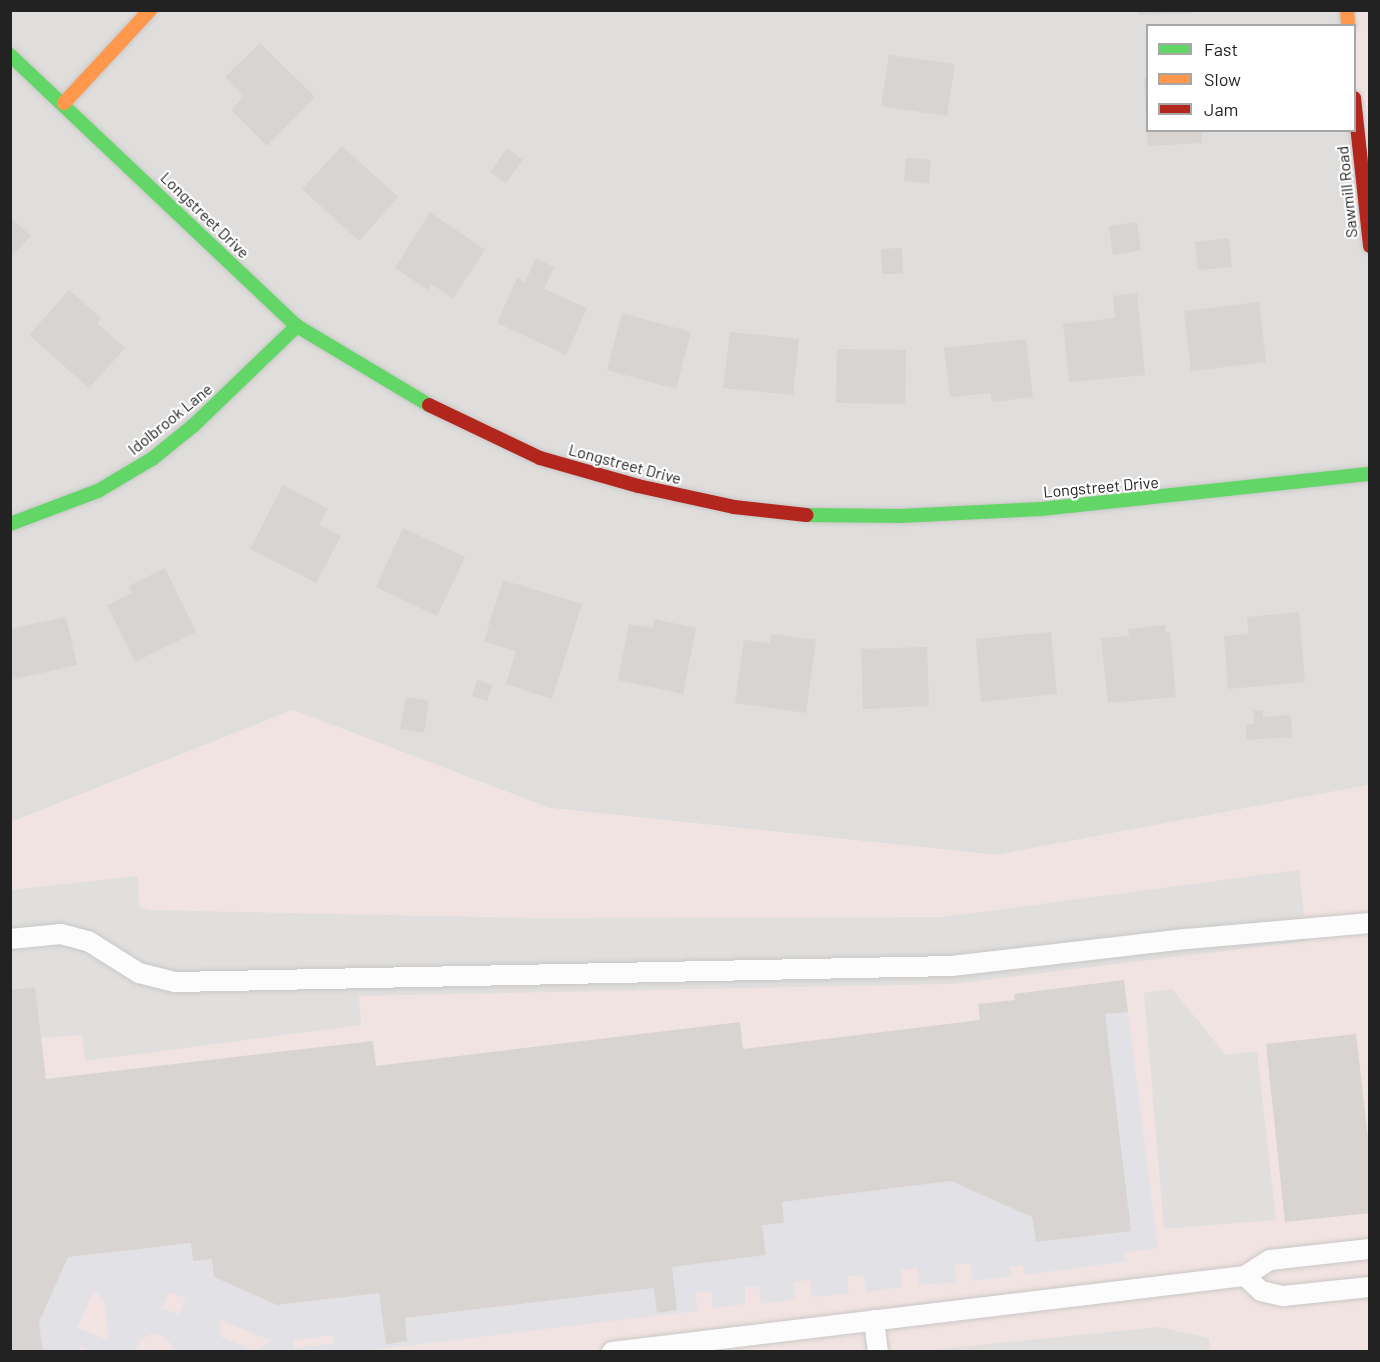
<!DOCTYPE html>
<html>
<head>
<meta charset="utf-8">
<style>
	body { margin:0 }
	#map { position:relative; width:1380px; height:1362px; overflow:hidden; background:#f0eeeb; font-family:Barlow,sans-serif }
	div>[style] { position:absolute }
	.residential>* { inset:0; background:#dfdedc }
	.commercial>* { inset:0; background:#f1e3e1 }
	.parking>* { inset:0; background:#e0dfde }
	.plaza>* { inset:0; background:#e2e1e5 }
	.building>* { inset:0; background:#d7d4d2 }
	.roads { filter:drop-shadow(0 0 2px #c9c8c7) drop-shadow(0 0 2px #c9c8c7) }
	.lane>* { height:20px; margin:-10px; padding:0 10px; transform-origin:10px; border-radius:10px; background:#fdfcfc }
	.fast>* { height:14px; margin:-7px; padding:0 7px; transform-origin:7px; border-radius:7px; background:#63d668 }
	.slow>* { height:14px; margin:-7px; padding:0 7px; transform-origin:7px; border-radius:7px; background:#ff974d }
	.jam>* { height:14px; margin:-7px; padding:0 7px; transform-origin:7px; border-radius:7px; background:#b3261e }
	span { translate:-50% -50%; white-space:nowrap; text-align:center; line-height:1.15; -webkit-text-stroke:4.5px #fff; paint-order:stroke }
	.street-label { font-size:16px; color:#222 }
	.frame { position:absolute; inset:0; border:12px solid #222; pointer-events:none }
	.legend { position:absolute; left:1146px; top:24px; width:210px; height:108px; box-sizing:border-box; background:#fff; border:2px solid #a7a7a7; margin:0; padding:8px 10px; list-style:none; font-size:18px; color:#222 }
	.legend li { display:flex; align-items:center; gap:12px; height:30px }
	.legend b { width:30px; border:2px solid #a7a7a7 }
</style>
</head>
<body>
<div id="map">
	<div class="residential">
		<i style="clip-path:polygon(11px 11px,1347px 11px,1348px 25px,1148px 26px,1148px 130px,1354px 130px,1370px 246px,1369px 785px,996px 855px,549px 808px,293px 710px,11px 822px)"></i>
	</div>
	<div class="commercial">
		<i style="clip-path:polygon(1347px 11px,1369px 11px,1369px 246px,1355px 98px,1354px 26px)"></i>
		<i style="clip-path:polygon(293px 710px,549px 808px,996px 855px,1369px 785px,1369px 1351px,11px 1352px,11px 822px)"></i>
	</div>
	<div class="parking">
		<i style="clip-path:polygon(1299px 870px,1307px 941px,952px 984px,359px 996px,361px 1025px,85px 1061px,82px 1035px,41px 1038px,35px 987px,11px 990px,10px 890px,138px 876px,139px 906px,148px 910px,534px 918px,943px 917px)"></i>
		<i style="clip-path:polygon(1172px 989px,1226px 1055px,1257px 1051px,1276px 1220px,1164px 1229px,1144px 993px)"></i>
		<i style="clip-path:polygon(1160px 1327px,1209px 1338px,1210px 1351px,929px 1350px)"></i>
	</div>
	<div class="plaza">
		<i style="clip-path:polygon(evenodd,1128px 1012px,1158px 1248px,1126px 1252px,1123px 1257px,1128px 1261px,1024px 1275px,1023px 1265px,1010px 1267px,1011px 1276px,972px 1281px,971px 1263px,955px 1264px,956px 1282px,919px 1285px,918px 1268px,901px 1270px,902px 1287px,866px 1292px,864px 1275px,847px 1276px,849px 1294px,812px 1297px,810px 1280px,794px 1282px,795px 1299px,761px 1304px,759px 1286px,745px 1287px,745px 1304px,713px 1308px,711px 1292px,696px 1293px,697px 1311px,353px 1352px,175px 1351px,166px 1337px,153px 1333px,140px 1340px,135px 1351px,90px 1351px,80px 1346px,81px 1351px,43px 1351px,39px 1322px,68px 1257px,191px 1243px,212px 1259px,214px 1277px,277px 1305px,379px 1293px,383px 1321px,654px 1288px,672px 1267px,766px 1255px,762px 1225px,784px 1223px,782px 1202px,951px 1181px,1032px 1217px,1036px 1242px,1130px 1231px,1105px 1014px,1128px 1012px,94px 1290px,104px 1300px,109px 1340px,77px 1328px,94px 1290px,1128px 1012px,169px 1292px,186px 1298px,179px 1315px,162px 1308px,169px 1292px,1128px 1012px,219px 1319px,271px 1341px,256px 1351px,221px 1337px,219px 1319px,1128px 1012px,333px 1335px,334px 1344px,294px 1348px,294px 1340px,333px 1335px)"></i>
	</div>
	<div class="building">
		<i style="clip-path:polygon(1138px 10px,1194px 10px,1194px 13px,1138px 15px)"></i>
		<i style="clip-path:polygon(260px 43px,315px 97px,267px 146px,231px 110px,244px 96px,225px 77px)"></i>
		<i style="clip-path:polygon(889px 55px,955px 64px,947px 116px,881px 106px)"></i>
		<i style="clip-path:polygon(1144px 78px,1148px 78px,1148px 112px,1146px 112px)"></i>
		<i style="clip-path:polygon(1147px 130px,1201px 130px,1202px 143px,1148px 146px)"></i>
		<i style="clip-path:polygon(342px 146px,398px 197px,359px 241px,302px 189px)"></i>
		<i style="clip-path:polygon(507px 148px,523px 160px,506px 183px,490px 172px)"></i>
		<i style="clip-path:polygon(906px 158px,931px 160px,929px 184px,904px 181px)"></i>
		<i style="clip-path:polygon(430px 212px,485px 250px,453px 298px,431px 284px,428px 290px,395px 268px)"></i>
		<i style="clip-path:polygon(10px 217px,31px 236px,10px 258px)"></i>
		<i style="clip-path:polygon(1137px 222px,1141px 250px,1113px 255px,1109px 226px)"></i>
		<i style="clip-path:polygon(1229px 238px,1232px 267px,1198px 270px,1195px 242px)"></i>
		<i style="clip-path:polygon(902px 248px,903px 274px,882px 274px,881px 249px)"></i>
		<i style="clip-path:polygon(536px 258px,554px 267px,544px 289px,587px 308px,566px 355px,497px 323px,517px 278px,525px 282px)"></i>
		<i style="clip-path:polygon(69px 290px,101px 318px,97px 323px,125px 348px,89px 388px,29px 335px)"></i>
		<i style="clip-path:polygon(1137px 293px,1145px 375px,1069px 382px,1063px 324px,1115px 318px,1113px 296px)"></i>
		<i style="clip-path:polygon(1259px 302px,1266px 362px,1191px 371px,1184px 311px)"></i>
		<i style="clip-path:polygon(622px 313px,691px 332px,676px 389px,607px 370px)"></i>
		<i style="clip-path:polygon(730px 332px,799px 339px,793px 395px,723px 388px)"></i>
		<i style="clip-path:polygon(1026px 339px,1033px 397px,992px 402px,991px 393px,950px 397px,944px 348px)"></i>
		<i style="clip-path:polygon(837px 349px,906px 350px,905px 404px,836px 403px)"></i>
		<i style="clip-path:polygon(283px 485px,328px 509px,319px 525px,341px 536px,316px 583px,250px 549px)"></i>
		<i style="clip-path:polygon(403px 528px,465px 557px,437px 616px,376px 587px)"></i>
		<i style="clip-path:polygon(165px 568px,196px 632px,135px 662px,107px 605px,132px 593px,129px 586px)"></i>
		<i style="clip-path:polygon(503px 580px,582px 604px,552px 699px,506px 684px,516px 651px,484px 641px)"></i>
		<i style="clip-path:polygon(1299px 612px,1305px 682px,1228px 689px,1224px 636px,1249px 634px,1247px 617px)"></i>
		<i style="clip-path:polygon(66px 617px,77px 665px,10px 680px,10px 629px)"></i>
		<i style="clip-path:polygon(654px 619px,696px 628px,683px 694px,618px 680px,629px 624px,653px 628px)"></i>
		<i style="clip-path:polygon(1165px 625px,1166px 633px,1170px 632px,1176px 697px,1108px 703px,1101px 638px,1129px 636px,1128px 629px)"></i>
		<i style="clip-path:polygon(1051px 632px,1057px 694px,981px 702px,976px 639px)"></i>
		<i style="clip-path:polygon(771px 634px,816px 640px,806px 713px,735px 703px,744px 640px,770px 643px)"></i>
		<i style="clip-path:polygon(927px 647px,929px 706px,863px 709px,861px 649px)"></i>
		<i style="clip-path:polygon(477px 680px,492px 685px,487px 701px,472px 696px)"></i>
		<i style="clip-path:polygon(406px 697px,429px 701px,424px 733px,400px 729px)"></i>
		<i style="clip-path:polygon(1263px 710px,1263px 717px,1291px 715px,1292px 737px,1246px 740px,1246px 725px,1254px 724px,1253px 711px)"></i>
		<i style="clip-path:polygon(1124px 980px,1128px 1012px,1105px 1014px,1131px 1231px,1036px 1242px,1032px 1217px,951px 1181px,782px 1202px,784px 1223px,762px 1225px,766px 1255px,672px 1267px,677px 1310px,657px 1313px,654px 1288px,405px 1318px,407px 1341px,386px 1344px,379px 1293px,277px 1305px,214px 1277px,212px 1259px,193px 1261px,191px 1243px,68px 1257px,39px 1322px,43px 1352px,10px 1352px,10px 990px,35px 987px,46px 1079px,373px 1041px,376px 1066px,740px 1022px,743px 1049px,980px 1020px,978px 1004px,1015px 1000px,1014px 994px)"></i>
		<i style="clip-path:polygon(1356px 1034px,1370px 1155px,1370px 1213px,1285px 1222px,1266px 1044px)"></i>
	</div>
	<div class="roads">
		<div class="lane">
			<i style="left:10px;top:939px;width:51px;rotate:-5.6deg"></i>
			<i style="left:61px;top:934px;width:28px;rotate:15deg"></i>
			<i style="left:88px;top:941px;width:60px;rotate:32.1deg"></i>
			<i style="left:139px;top:973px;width:38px;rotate:14deg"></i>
			<i style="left:176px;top:982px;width:776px;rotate:-1.18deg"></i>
			<i style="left:952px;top:966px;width:237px;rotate:-6.6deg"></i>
			<i style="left:1187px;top:939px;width:184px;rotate:-5deg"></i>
			<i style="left:1245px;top:1276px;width:22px;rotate:43deg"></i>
			<i style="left:1261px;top:1291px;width:23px;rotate:13deg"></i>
			<i style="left:1283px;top:1296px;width:87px;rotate:-5.9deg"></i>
			<i style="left:874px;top:1320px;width:32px;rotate:83deg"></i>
			<i style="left:612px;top:1352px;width:638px;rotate:-6.85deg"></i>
			<i style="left:1245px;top:1276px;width:30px;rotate:-33deg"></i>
			<i style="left:1270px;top:1260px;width:101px;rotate:-6.3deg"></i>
		</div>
		<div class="fast">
			<i style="left:10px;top:55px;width:395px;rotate:43.4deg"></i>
			<i style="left:297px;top:326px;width:154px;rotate:30.9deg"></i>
			<i style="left:807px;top:515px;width:93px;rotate:0.6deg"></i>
			<i style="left:900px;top:516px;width:141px;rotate:-2.8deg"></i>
			<i style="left:1041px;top:509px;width:331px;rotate:-6.1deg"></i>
			<i style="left:10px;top:524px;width:94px;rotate:-20.6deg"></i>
			<i style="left:98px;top:491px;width:63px;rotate:-30.7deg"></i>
			<i style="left:152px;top:459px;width:54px;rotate:-39deg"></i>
			<i style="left:194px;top:425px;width:143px;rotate:-43.9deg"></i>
		</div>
		<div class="slow">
			<i style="left:1347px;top:10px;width:16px;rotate:86deg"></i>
			<i style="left:64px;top:103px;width:127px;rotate:-47.2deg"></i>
		</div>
		<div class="jam">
			<i style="left:1354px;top:98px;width:149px;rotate:83.8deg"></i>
			<i style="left:429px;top:405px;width:123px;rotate:25.5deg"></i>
			<i style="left:540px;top:458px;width:102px;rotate:15.9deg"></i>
			<i style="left:638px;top:486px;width:98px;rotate:12.3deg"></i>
			<i style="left:734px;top:507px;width:73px;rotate:6.3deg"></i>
		</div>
	</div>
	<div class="street-label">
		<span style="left:1347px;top:192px;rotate:-96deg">Sawmill Road</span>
		<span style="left:205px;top:215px;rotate:44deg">Longstreet Drive</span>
		<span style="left:170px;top:419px;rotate:-39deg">Idolbrook Lane</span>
		<span style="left:625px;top:464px;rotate:15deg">Longstreet Drive</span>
		<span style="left:1101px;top:487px;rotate:-5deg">Longstreet Drive</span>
	</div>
	<div class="frame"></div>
	<ul class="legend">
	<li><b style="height:8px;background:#63d668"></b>Fast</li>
	<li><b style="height:8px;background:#ff974d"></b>Slow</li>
	<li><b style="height:8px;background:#b3261e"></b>Jam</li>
	</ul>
</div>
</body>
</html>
